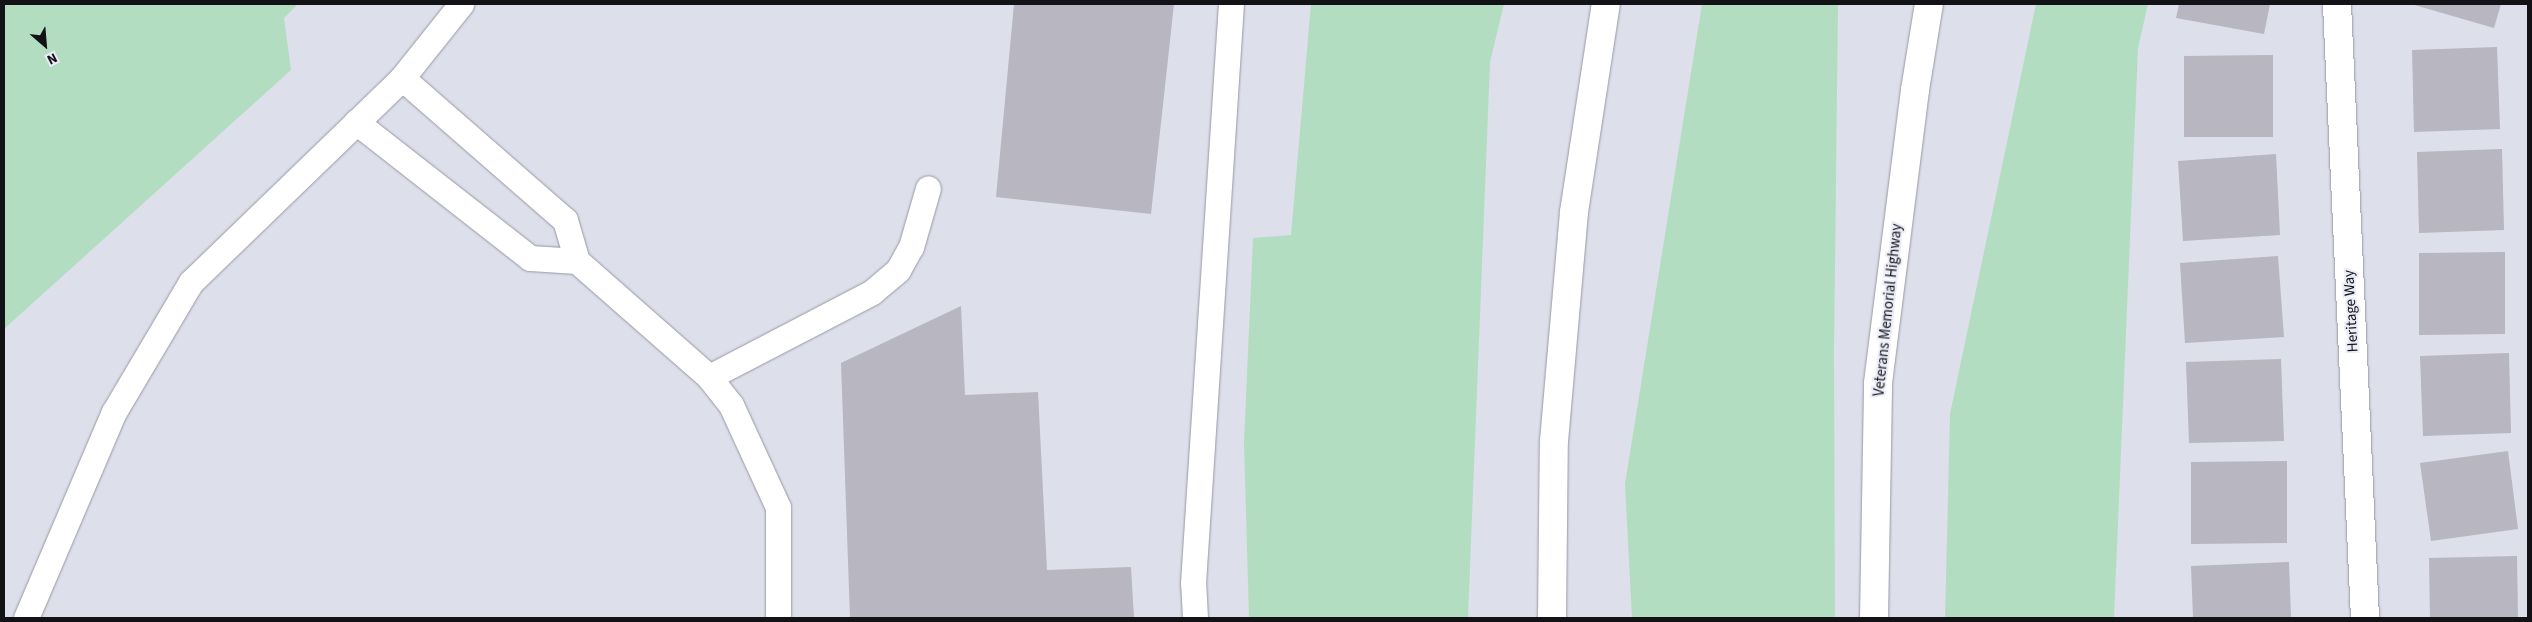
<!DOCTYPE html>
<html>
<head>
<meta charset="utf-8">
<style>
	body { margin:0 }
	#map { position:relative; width:2532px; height:622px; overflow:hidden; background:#dddfea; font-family:"Source Sans 3",sans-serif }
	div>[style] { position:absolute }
	.green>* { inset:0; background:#b3ddc0 }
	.building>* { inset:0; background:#b7b6c1 }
	.roads { filter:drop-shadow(0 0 1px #9799a3) drop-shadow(0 0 1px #9799a3) }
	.service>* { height:25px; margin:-12.5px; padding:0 12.5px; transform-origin:12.5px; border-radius:12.5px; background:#fff }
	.minor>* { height:28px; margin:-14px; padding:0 14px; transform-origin:14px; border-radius:14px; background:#fff }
	.motorway>* { height:28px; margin:-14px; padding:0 14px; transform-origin:14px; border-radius:14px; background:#fff }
	span { translate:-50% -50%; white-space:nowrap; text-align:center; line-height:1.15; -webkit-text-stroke:4px #eaecf7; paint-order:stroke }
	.street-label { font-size:15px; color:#131317 }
	.frame { position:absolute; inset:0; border:5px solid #131317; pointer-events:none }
	.north { position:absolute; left:20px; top:20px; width:50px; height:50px; -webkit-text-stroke:4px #eaecf7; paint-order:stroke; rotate:153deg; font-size:14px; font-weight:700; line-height:20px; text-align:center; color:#131317 }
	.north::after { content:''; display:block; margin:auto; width:18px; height:22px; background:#131317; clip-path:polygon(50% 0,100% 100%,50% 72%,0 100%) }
</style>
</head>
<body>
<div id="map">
	<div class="green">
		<i style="clip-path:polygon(4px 4px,298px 4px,284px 18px,291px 70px,4px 329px)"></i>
		<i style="clip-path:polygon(1311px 4px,1504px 4px,1490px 62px,1468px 618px,1249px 618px,1244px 443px,1253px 238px,1291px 235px)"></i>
		<i style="clip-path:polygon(1702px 4px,1838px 4px,1834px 353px,1835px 618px,1632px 618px,1625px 484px)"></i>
		<i style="clip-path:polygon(2036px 4px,2148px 4px,2138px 48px,2114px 618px,1945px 618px,1950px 414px)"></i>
	</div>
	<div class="building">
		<i style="clip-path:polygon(1014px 4px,1174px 4px,1151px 214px,996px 197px)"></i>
		<i style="clip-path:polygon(2179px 4px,2270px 4px,2264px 34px,2176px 18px)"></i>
		<i style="clip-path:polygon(2411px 4px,2501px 4px,2494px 28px)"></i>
		<i style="clip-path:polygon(2497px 47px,2500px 129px,2414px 132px,2412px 50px)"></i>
		<i style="clip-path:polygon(2273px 55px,2273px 137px,2184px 137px,2184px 56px)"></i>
		<i style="clip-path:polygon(2502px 149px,2504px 230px,2419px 233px,2417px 152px)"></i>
		<i style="clip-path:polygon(2276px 154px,2280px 235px,2183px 241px,2178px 161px)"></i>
		<i style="clip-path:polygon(2505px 252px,2505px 334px,2419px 335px,2419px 253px)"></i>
		<i style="clip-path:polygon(2278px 256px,2284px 337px,2185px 343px,2180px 263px)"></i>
		<i style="clip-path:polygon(961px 306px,965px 395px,1038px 392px,1047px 570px,1131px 567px,1134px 618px,850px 618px,841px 363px)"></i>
		<i style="clip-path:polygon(2509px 353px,2511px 433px,2423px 436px,2420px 356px)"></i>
		<i style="clip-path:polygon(2281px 359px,2284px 441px,2189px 443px,2186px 362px)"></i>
		<i style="clip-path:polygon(2508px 451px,2518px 529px,2431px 541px,2420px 463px)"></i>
		<i style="clip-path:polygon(2287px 461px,2287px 543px,2191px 544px,2191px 462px)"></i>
		<i style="clip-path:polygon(2517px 556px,2518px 618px,2430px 618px,2429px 558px)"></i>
		<i style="clip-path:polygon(2289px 562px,2291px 618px,2193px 618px,2191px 566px)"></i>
	</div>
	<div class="roads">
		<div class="service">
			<i style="left:402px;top:78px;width:216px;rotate:41.1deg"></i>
			<i style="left:565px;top:220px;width:43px;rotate:73.7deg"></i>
			<i style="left:577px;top:261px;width:176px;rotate:41.3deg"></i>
			<i style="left:709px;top:377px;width:36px;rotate:52deg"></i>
			<i style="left:731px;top:405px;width:112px;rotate:65.3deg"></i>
			<i style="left:778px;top:507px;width:111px;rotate:90deg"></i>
			<i style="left:356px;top:122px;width:221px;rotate:38deg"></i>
			<i style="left:530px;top:258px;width:47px;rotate:3.7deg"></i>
			<i style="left:709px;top:377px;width:184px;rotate:-27.5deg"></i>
			<i style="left:872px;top:292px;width:34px;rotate:-40deg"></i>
			<i style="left:898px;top:270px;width:26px;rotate:-61deg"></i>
			<i style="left:911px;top:247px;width:61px;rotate:-73.9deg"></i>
			<i style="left:26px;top:618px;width:224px;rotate:-66.9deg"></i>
			<i style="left:114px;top:412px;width:151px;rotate:-59.4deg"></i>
			<i style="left:191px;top:282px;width:293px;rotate:-44deg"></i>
			<i style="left:402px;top:78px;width:95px;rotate:-51.4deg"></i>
			<i style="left:1195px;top:618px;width:35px;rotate:-93deg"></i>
			<i style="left:1193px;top:583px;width:580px;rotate:-86.25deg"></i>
		</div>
		<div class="minor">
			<i style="left:2337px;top:4px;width:615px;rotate:87.39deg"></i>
		</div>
		<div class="motorway">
			<i style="left:1552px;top:618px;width:177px;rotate:-89.4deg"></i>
			<i style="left:1554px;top:441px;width:230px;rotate:-85deg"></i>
			<i style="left:1574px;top:212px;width:210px;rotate:-81.3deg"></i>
			<i style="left:1874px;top:618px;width:235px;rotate:-89deg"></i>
			<i style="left:1878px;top:383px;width:295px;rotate:-82.8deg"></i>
			<i style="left:1915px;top:90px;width:87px;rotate:-80.8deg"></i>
		</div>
	</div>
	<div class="street-label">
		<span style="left:1888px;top:310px;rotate:-84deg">Veterans Memorial Highway</span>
		<span style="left:2351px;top:311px;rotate:-93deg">Heritage Way</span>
	</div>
	<div class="frame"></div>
	<div class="north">N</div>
</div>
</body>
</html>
